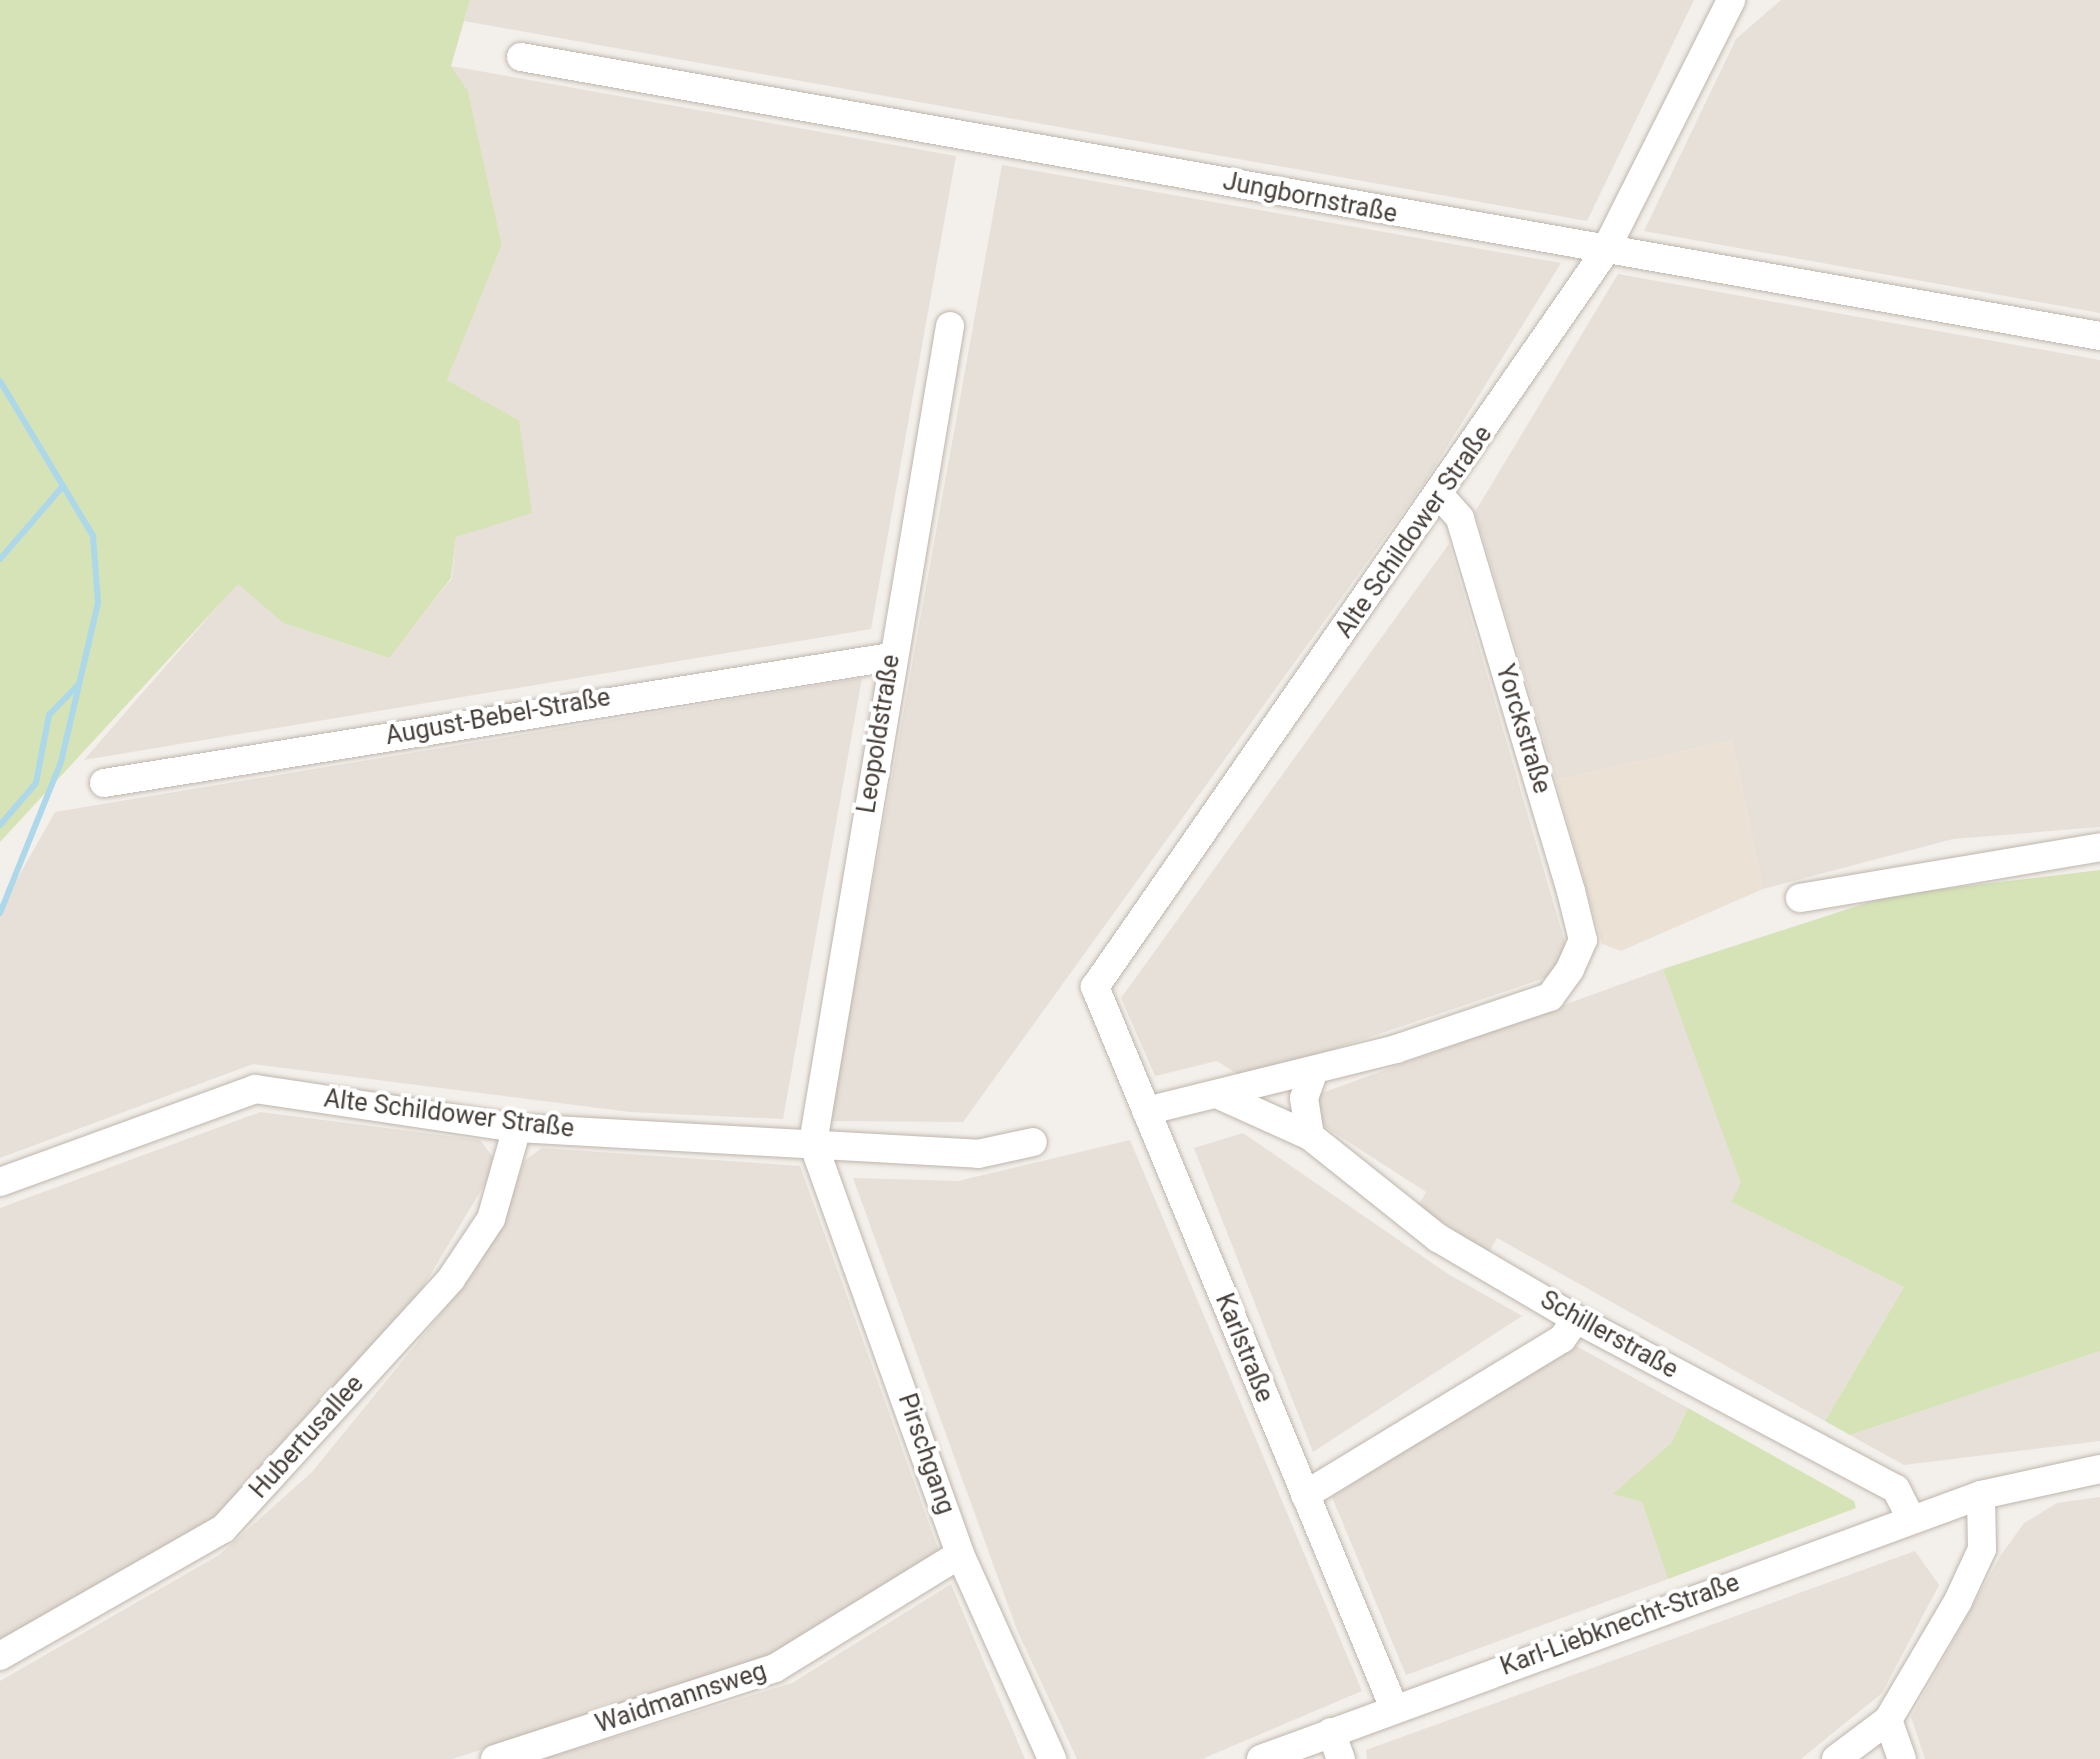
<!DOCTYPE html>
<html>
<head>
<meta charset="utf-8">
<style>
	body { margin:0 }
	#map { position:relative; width:2100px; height:1759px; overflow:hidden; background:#f3efea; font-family:Roboto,sans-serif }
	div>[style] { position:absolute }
	.residential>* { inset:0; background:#e7e0d9 }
	.education>* { inset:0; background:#ebe2d5 }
	.green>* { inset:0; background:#d5e3b7 }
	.stream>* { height:6px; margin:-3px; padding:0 3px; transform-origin:3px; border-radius:3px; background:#acd8ea }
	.roads { filter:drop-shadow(0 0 2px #beb6ad) drop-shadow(0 0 2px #beb6ad) }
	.minor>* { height:28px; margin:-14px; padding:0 14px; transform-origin:14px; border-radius:14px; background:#fff }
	span { translate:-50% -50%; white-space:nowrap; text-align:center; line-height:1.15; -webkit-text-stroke:8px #fff; paint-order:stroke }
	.street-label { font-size:25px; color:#473f39 }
</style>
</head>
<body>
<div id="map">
	<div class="residential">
		<i style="clip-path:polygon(470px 0,1694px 0,1587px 221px,464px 21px)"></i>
		<i style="clip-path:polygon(1781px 0,2100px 0,2100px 313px,1644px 231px,1736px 39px)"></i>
		<i style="clip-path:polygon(451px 66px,956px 156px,871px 629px,84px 760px,238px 583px,283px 623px,388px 658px,452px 578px,456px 537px,519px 420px,447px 380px,502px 245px,468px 91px)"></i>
		<i style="clip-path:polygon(1002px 165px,1561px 263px,1427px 479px,963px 1122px,830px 1121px)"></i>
		<i style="clip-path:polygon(1618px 274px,2100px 360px,2100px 827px,1953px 839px,1763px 889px,1732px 740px,1556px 780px,1475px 512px)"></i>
		<i style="clip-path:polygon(1449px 544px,1568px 953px,1557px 974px,1245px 1079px,1217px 1061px,1155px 1076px,1121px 998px)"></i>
		<i style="clip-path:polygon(862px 678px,783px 1119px,630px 1112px,253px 1064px,0 1158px,0 909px,55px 812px)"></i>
		<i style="clip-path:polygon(1663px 969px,1742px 1183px,1731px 1202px,1904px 1287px,1825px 1421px,1497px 1238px,1489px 1252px,1472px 1242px,1418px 1206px,1426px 1192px,1316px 1121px,1319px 1094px)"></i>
		<i style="clip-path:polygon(260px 1112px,480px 1140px,493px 1157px,489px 1177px,417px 1297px,247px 1491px,201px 1530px,0 1645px,0 1208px)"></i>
		<i style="clip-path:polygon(1243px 1133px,1448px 1274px,1522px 1316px,1313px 1452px,1194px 1148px)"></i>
		<i style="clip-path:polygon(1130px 1140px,1362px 1691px,1202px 1759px,1077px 1759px,1017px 1630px,853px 1178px,958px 1181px)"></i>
		<i style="clip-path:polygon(542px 1148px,800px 1166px,940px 1554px,779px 1654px,452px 1759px,0 1759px,0 1681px,219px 1555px,312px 1472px,470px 1278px,503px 1225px,524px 1161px)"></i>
		<i style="clip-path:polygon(1569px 1342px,1688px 1408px,1672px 1442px,1614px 1494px,1642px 1502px,1668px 1579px,1406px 1675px,1332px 1497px)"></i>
		<i style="clip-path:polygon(2100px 1351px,2100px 1441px,1904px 1465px,1850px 1435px)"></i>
		<i style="clip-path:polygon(2100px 1497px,2100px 1759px,1925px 1759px,1911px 1717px,2001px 1555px,2024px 1523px,2057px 1503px)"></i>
		<i style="clip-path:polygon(1915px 1551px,1939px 1585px,1882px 1693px,1801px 1759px,1367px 1759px,1366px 1750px)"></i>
		<i style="clip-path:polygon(951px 1584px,1025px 1759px,542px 1759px,792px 1683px)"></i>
	</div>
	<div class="education">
		<i style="clip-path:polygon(1732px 740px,1763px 889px,1621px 951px,1602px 944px,1556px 780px)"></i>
	</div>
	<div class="green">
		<i style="clip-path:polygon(0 0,470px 0,451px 66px,468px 91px,502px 245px,447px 380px,519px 420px,532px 513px,456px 537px,451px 578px,389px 658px,283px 623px,238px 584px,0 842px)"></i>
		<i style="clip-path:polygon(2100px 870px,2100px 1351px,1850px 1435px,1825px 1421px,1904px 1287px,1731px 1202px,1741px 1183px,1663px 969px,1891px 895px)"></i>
		<i style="clip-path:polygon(1688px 1408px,1854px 1501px,1856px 1508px,1668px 1579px,1642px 1502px,1613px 1494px,1672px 1442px)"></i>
	</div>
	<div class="stream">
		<i style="left:0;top:381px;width:181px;rotate:59deg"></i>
		<i style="left:93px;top:536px;width:67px;rotate:85.7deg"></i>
		<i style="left:98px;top:603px;width:163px;rotate:103.1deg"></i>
		<i style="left:61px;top:762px;width:163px;rotate:112deg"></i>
		<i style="left:0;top:559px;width:96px;rotate:-49.2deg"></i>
		<i style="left:0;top:825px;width:55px;rotate:-49.4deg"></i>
		<i style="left:36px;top:783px;width:69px;rotate:-79.2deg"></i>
		<i style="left:49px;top:715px;width:40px;rotate:-46deg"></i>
	</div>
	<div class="roads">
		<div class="minor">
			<i style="left:521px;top:57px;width:1603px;rotate:10.02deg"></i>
			<i style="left:950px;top:326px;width:828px;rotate:99.52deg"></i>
			<i style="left:813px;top:1143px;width:436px;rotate:70.3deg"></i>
			<i style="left:960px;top:1554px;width:225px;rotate:65.8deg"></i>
			<i style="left:104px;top:783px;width:797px;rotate:-9.1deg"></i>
			<i style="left:1800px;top:898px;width:304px;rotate:-9.6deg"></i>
			<i style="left:1221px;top:1096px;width:98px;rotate:24.2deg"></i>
			<i style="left:1310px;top:1136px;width:164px;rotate:38.6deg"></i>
			<i style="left:1438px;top:1238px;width:160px;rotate:30.4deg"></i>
			<i style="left:1576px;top:1319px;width:362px;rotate:28deg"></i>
			<i style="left:1896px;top:1489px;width:34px;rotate:63deg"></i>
			<i style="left:1146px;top:1111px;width:258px;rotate:-13.9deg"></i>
			<i style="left:1396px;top:1049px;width:163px;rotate:-18.7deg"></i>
			<i style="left:1550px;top:997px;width:34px;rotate:-54deg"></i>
			<i style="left:1570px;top:969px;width:32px;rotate:-66deg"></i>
			<i style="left:1583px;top:940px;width:50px;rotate:-103.8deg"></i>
			<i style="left:1571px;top:891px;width:389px;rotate:-106.6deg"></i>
			<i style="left:1460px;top:518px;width:28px;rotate:-132deg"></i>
			<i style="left:1310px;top:1136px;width:38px;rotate:-99deg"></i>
			<i style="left:1304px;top:1098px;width:23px;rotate:-70deg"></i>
			<i style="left:0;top:1182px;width:271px;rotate:-20deg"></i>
			<i style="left:255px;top:1089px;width:265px;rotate:8.5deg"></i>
			<i style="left:517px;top:1128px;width:462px;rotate:3.2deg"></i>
			<i style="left:978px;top:1154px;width:56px;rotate:-12.3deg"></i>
			<i style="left:1305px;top:1495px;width:301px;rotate:-31.3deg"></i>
			<i style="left:1562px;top:1339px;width:24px;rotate:-55deg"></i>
			<i style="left:0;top:1656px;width:257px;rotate:-29.7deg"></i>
			<i style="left:223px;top:1529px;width:338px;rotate:-47.6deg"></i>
			<i style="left:451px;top:1279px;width:72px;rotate:-56.3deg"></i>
			<i style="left:491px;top:1219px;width:95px;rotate:-74.1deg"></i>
			<i style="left:1394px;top:1708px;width:781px;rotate:-112.52deg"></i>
			<i style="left:1095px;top:987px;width:893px;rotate:-55.26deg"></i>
			<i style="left:1604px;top:253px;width:283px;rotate:-63.3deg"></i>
			<i style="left:1888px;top:1720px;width:41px;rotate:70.3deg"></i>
			<i style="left:1331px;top:1732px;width:29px;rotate:70deg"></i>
			<i style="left:495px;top:1759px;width:294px;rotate:-18deg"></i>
			<i style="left:775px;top:1668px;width:217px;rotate:-31.6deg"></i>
			<i style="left:1261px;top:1759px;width:767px;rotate:-20.14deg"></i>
			<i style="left:1981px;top:1495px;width:122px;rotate:-12.3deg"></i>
			<i style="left:1836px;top:1759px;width:65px;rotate:-36.9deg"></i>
			<i style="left:1888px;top:1720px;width:138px;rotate:-59.5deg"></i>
			<i style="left:1958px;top:1601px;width:57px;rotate:-65.2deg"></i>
			<i style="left:1982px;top:1549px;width:54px;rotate:-91.1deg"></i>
		</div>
	</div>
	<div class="street-label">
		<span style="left:1310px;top:198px;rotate:11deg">Jungbornstraße</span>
		<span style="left:1414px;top:532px;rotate:-55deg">Alte Schildower Straße</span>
		<span style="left:498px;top:717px;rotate:-10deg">August-Bebel-Straße</span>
		<span style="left:1523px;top:729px;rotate:73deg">Yorckstraße</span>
		<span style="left:879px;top:734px;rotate:-81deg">Leopoldstraße</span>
		<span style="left:449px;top:1114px;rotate:7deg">Alte Schildower Straße</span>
		<span style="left:1609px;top:1335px;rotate:29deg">Schillerstraße</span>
		<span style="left:1244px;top:1348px;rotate:68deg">Karlstraße</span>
		<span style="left:307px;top:1437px;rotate:-48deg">Hubertusallee</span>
		<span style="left:926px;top:1454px;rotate:71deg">Pirschgang</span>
		<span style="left:1620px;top:1625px;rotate:-20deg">Karl-Liebknecht-Straße</span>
		<span style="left:681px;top:1698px;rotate:-18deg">Waidmannsweg</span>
	</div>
</div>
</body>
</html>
